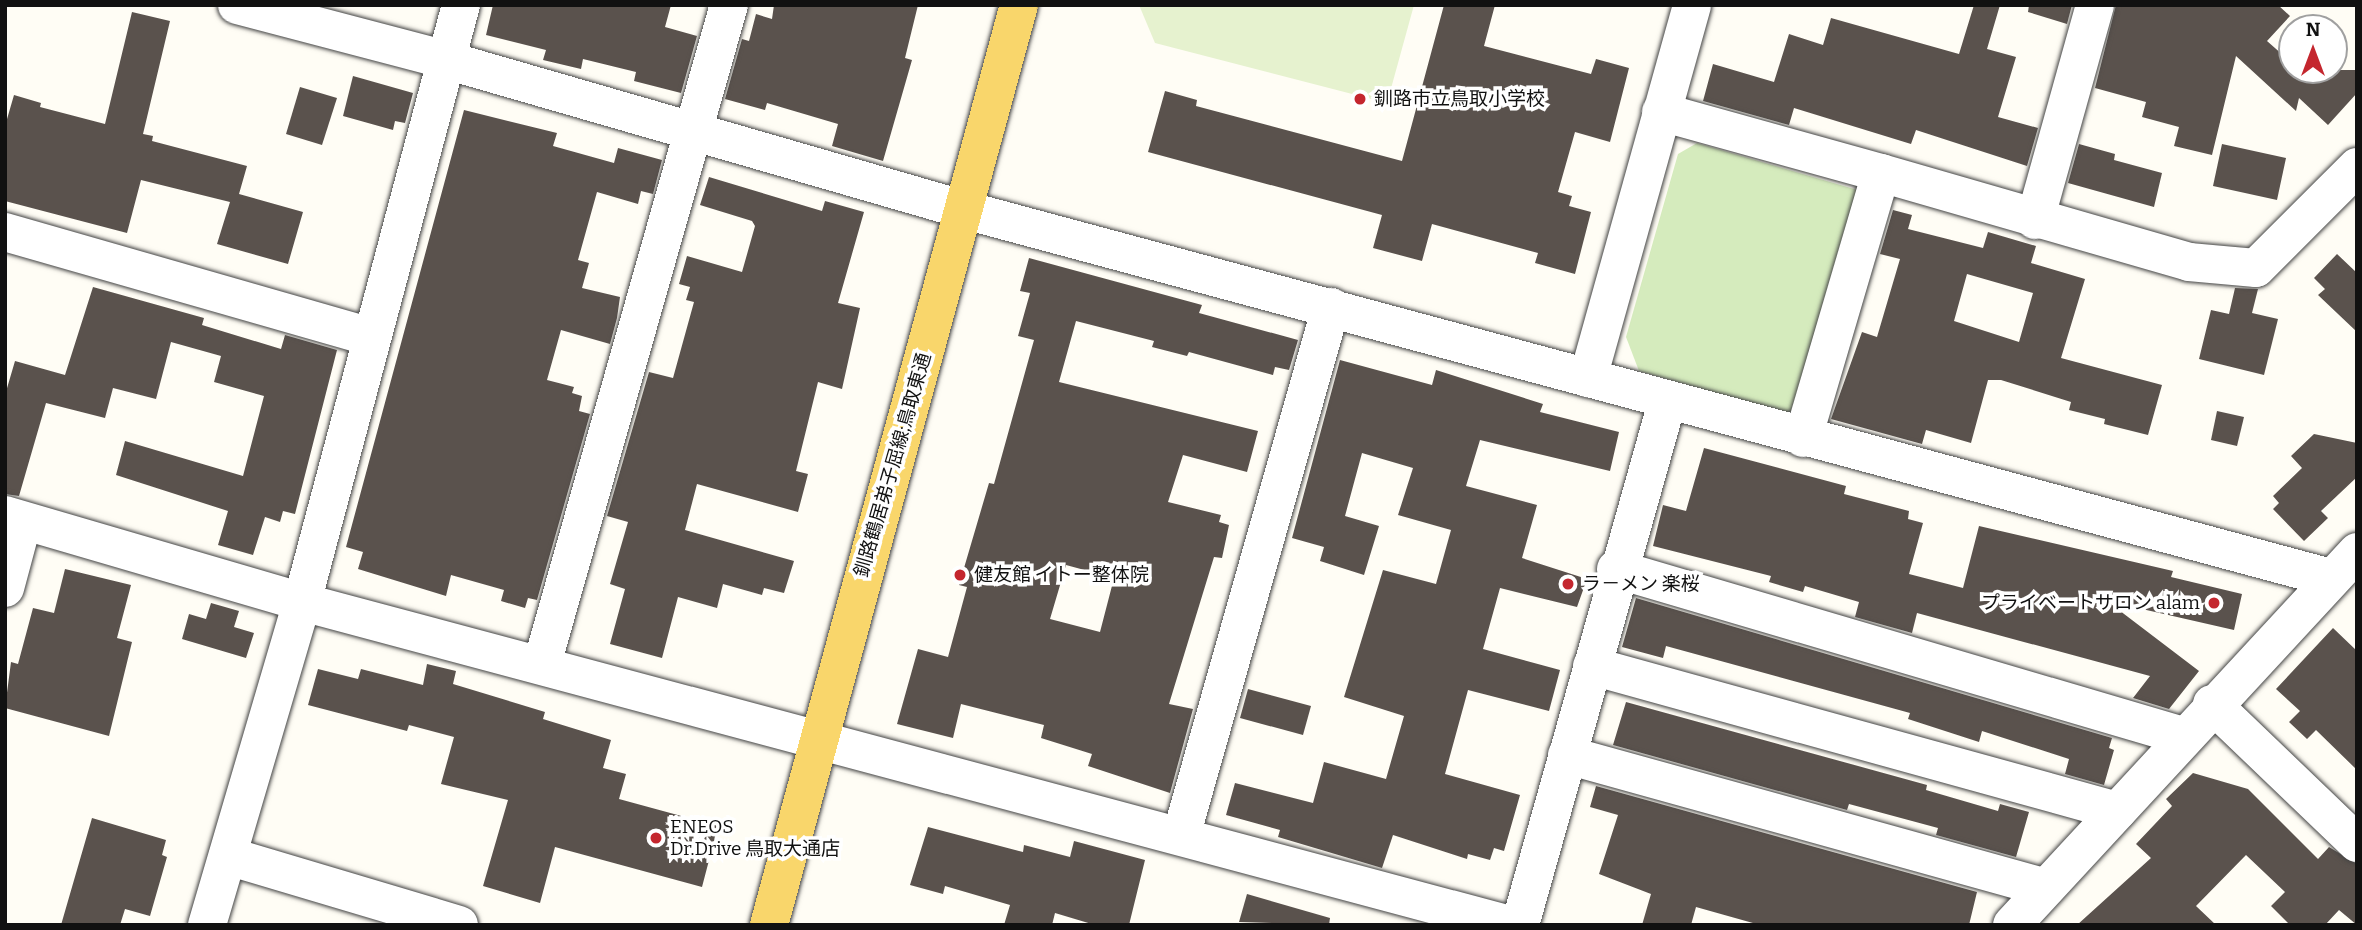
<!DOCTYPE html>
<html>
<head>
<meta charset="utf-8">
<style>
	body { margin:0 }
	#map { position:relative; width:2362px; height:930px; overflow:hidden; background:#fffdf5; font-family:Bitter,"Noto Sans JP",serif }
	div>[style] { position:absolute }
	.green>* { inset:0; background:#d5ebbd }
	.pitch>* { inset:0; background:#e6f2cf }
	.building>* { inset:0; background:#5a524d }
	.roads { filter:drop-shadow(0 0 2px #444) drop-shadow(0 0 2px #444) }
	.minor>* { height:38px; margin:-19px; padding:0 19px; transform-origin:19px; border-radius:19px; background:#fff }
	.major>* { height:38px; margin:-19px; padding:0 19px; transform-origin:19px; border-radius:19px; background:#f9d66b }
	.dots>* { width:19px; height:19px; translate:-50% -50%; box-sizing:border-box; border:4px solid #fff; border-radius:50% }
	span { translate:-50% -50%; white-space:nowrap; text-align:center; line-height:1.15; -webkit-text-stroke:7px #fff; paint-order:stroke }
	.poi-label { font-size:19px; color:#111 }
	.left { translate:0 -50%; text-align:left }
	.right { translate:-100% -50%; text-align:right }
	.street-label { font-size:19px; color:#111 }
	.frame { position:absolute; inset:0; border:7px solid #111; pointer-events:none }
	.north { position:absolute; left:2278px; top:14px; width:70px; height:70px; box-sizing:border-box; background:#fff; border:2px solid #a0a0a0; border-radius:50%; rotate:0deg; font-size:19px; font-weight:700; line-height:28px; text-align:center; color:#111 }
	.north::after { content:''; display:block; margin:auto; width:24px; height:32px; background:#c4262e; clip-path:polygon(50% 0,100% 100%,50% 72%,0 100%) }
</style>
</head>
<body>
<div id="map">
	<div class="green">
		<i style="clip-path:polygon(1697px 143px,1861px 191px,1797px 416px,1639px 371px,1626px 337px,1678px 154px)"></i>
	</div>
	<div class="pitch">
		<i style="clip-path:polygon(1139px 5px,1414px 5px,1387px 103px,1155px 43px)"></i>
	</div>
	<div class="building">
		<i style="clip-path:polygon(493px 5px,671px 5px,665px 27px,697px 36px,681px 93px,634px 81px,636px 72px,583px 59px,581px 69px,543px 60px,546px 50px,486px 35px)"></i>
		<i style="clip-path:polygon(774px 5px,918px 5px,905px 58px,912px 60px,883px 161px,832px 146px,838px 124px,767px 103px,765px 110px,725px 99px,742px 39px,749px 41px,756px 14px,772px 19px)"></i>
		<i style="clip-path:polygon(1444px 5px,1495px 5px,1484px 46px,1591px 74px,1596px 59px,1629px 68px,1610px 142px,1575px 132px,1558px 192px,1572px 196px,1569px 206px,1591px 212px,1575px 274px,1535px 263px,1538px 253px,1432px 224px,1422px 261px,1373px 248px,1382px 215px,1148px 152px,1165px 91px,1197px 100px,1196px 106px,1402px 161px)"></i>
		<i style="clip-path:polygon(1974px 5px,2000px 5px,1987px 49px,2016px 57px,1998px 117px,2038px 128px,2027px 166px,1916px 130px,1911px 144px,1794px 108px,1789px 125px,1703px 101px,1713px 64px,1774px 82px,1789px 34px,1823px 45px,1831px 18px,1959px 54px)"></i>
		<i style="clip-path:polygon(2029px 5px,2072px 5px,2067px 24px,2028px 12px)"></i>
		<i style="clip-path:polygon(2116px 5px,2278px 5px,2290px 16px,2267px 41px,2292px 63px,2292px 70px,2357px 70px,2357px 93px,2328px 125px,2299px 98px,2296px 111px,2236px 56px,2212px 155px,2174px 146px,2179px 127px,2142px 117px,2146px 102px,2095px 88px)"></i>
		<i style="clip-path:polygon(132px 12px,170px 21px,143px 134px,153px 136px,152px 141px,247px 166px,239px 194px,303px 212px,288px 264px,217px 244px,230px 202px,141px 180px,127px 233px,5px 201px,5px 126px,14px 95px,41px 103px,40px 107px,105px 124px)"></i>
		<i style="clip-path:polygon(353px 76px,413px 93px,405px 123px,395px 121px,393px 130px,343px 116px)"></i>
		<i style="clip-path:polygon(300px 87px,337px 98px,322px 145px,286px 134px)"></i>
		<i style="clip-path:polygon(464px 110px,557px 133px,553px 146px,614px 163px,618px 148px,662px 160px,653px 194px,641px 191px,638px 204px,597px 192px,578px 260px,589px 263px,582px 288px,620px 297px,617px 318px,610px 344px,561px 330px,547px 380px,574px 387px,572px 393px,582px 396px,579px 411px,590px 414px,537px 600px,528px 598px,525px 608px,501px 601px,504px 590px,451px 575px,446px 596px,358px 569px,363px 552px,346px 547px)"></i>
		<i style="clip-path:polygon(2079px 144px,2115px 154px,2114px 160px,2162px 173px,2154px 207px,2068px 183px)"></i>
		<i style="clip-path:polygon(2222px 144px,2286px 158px,2277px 200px,2213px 186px)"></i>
		<i style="clip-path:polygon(709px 177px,822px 211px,825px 201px,864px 212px,838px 303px,860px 308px,842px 389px,818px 382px,796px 471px,808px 474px,798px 512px,697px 484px,685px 530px,794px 561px,784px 593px,764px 588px,762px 595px,723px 584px,717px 608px,678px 597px,662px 658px,610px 644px,625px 589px,610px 584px,628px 522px,607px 516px,649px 372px,673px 378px,694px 302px,686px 300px,690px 287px,679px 284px,687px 256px,742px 272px,755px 226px,752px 221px,700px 205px)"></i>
		<i style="clip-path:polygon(evenodd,1893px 210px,1912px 215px,1908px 229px,1983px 248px,1988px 232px,2036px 246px,2031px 263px,2085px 279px,2061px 358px,2162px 385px,2148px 435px,2104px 424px,2105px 419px,2069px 410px,2071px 402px,2001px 380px,1988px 380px,1971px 443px,1926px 430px,1922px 444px,1831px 419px,1862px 332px,1877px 337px,1900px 259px,1880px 254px,1893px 210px,1967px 274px,2033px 293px,2019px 342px,1954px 321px,1967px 274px)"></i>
		<i style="clip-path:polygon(2337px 254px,2357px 273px,2357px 332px,2318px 295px,2325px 289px,2314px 278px)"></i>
		<i style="clip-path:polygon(evenodd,1029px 258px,1202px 305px,1199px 313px,1298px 340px,1289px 370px,1275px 367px,1273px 375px,1189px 352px,1187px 356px,1152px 347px,1154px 341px,1076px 321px,1059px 382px,1258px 431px,1247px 472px,1183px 455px,1168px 502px,1221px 515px,1219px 522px,1229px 525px,1222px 558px,1214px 557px,1169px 704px,1193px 709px,1170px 793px,1088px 766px,1092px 754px,1041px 738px,1044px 725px,961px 704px,953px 738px,897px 724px,918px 649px,948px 657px,967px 587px,959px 585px,989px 483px,994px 484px,1034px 340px,1018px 336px,1030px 293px,1020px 291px,1029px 258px,1066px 565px,1114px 578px,1100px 632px,1050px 619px,1066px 565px)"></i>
		<i style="clip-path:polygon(93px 287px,204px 318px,202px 325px,281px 349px,285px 335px,337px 350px,295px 514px,283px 511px,280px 522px,265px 517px,253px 555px,218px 545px,228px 511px,116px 475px,125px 441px,243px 476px,264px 396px,214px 382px,221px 356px,171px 342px,156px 399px,113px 388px,105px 418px,46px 403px,19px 496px,5px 494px,5px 395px,15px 361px,65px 375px)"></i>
		<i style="clip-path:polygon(2235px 288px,2258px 289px,2252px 313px,2278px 319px,2264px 375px,2199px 359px,2211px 310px,2229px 314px)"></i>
		<i style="clip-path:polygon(1340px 360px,1432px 385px,1436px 370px,1543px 404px,1540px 412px,1619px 432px,1610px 471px,1480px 440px,1466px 486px,1537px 505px,1522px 558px,1587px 579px,1577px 607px,1500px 588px,1483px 649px,1560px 670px,1549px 711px,1468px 690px,1445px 774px,1520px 795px,1504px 851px,1494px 848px,1490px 860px,1468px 854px,1467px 859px,1393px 835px,1382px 868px,1278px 837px,1280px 830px,1226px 815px,1235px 783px,1313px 803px,1324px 762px,1386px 779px,1404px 716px,1344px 697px,1383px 570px,1436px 584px,1451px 530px,1398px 515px,1413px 468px,1362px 453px,1345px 516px,1379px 526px,1364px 575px,1320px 561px,1324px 547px,1292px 538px)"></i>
		<i style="clip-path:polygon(2217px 411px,2244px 417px,2237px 446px,2211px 440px)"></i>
		<i style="clip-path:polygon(2314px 434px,2357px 443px,2357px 477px,2321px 511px,2328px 518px,2304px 541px,2273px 509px,2279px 503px,2273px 496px,2302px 468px,2291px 456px)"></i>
		<i style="clip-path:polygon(1704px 448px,1846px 486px,1844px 494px,1909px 511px,1908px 519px,1923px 523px,1909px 574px,1963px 588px,1979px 526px,2173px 571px,2171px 577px,2242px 594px,2234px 630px,2107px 601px,2199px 671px,2169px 709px,2133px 698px,2150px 676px,1917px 613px,1912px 633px,1855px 617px,1859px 602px,1805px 586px,1803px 592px,1769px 582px,1771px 576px,1653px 546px,1663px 505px,1686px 511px)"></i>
		<i style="clip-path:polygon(65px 569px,131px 585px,117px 638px,132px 642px,109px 736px,5px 708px,11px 662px,18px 664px,33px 608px,54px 613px)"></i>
		<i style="clip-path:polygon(1636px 598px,2112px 738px,2109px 748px,2114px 750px,2104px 785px,2065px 774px,2069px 759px,1982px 731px,1979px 742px,1908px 719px,1910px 713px,1666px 646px,1663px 658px,1622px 647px)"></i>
		<i style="clip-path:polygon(211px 603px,239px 611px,234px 627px,254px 633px,246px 658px,182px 639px,189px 614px,206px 619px)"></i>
		<i style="clip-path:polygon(2333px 628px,2357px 651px,2357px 770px,2316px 730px,2307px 739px,2289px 722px,2300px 711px,2276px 689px)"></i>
		<i style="clip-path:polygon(427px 664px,456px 671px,453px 684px,545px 712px,543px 719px,611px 740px,603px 768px,626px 774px,619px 799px,718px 826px,702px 887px,555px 847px,540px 903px,483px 886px,508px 800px,441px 784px,454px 737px,409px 725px,407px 731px,308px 705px,318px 669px,358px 679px,361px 669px,423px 685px)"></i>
		<i style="clip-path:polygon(1248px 689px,1311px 706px,1303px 735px,1240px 718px)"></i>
		<i style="clip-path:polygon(1626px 702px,1927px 785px,1926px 790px,1998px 811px,2000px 804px,2029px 812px,2016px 857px,1936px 835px,1938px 828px,1849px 804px,1847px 810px,1613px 745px)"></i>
		<i style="clip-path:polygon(2193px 773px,2248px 789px,2318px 859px,2329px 847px,2357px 864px,2357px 925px,2339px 910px,2325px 925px,2290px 925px,2271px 906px,2285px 892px,2246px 855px,2196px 906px,2216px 925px,2077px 925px,2151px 858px,2136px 844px,2172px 806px,2166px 799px)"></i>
		<i style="clip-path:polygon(1596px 786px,1977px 892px,1969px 925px,1760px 925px,1696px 907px,1691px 925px,1642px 925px,1651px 894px,1599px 874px,1618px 815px,1590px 807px)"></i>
		<i style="clip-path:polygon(92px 818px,166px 840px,162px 855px,167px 857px,150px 916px,125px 909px,120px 925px,61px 925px)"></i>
		<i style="clip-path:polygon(928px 827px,1023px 852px,1024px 845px,1070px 857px,1074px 841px,1145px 860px,1129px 925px,1095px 925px,1055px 913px,1052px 925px,1004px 925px,1010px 905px,945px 886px,943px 894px,910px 885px)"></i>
		<i style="clip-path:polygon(1247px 894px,1330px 918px,1329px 925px,1239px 922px)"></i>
	</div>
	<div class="roads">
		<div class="minor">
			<i style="left:237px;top:5px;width:216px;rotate:14.7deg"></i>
			<i style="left:446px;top:60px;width:540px;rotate:16.12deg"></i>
			<i style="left:965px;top:210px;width:1415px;rotate:15.08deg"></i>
			<i style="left:1661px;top:112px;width:228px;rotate:15.5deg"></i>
			<i style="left:2035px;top:220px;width:223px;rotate:-74.4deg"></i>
			<i style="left:5px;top:232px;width:380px;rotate:16deg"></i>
			<i style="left:1588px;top:378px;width:387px;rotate:-74.4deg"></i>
			<i style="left:1803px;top:438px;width:276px;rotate:-73.6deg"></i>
			<i style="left:1881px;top:173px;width:321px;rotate:16.1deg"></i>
			<i style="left:2189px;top:262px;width:67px;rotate:5.1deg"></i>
			<i style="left:2256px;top:268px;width:143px;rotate:-45deg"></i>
			<i style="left:5px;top:515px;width:309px;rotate:16.3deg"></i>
			<i style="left:302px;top:602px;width:1250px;rotate:14.97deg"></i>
			<i style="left:1616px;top:569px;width:591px;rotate:16.41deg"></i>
			<i style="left:5px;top:588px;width:69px;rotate:-75deg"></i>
			<i style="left:542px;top:664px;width:685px;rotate:-74.16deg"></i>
			<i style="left:1592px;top:666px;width:545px;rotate:15.44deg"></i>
			<i style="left:2212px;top:704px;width:201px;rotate:43.8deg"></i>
			<i style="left:1567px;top:755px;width:497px;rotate:15.5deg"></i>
			<i style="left:1181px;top:836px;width:550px;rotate:-74.17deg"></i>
			<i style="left:228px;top:856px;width:241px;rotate:16.6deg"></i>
			<i style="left:207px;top:925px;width:337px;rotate:-73.6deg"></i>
			<i style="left:302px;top:602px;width:618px;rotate:-75.09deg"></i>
			<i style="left:1520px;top:925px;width:546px;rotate:-74.29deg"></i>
			<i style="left:2012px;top:925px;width:508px;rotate:-47.23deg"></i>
		</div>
		<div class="major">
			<i style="left:769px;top:925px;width:953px;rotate:-74.8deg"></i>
		</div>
	</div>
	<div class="dots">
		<i style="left:1360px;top:99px;background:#c4262e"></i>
		<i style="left:960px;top:575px;background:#c4262e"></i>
		<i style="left:1568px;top:584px;background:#c4262e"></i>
		<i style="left:2214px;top:603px;background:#c4262e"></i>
		<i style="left:656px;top:838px;background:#c4262e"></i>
	</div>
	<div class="poi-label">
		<span class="left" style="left:1374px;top:99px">釧路市立鳥取小学校</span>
		<span class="left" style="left:974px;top:575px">健友館 イトー整体院</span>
		<span class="left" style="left:1582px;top:584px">ラ－メン 楽桜</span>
		<span class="right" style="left:2200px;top:603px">プライベートサロン alam</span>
		<span class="left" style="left:670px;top:838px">ENEOS<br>Dr.Drive 鳥取大通店</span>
	</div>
	<div class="street-label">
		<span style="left:893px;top:465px;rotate:-74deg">釧路鶴居弟子屈線;鳥取東通</span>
	</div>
	<div class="frame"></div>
	<div class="north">N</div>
</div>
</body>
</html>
